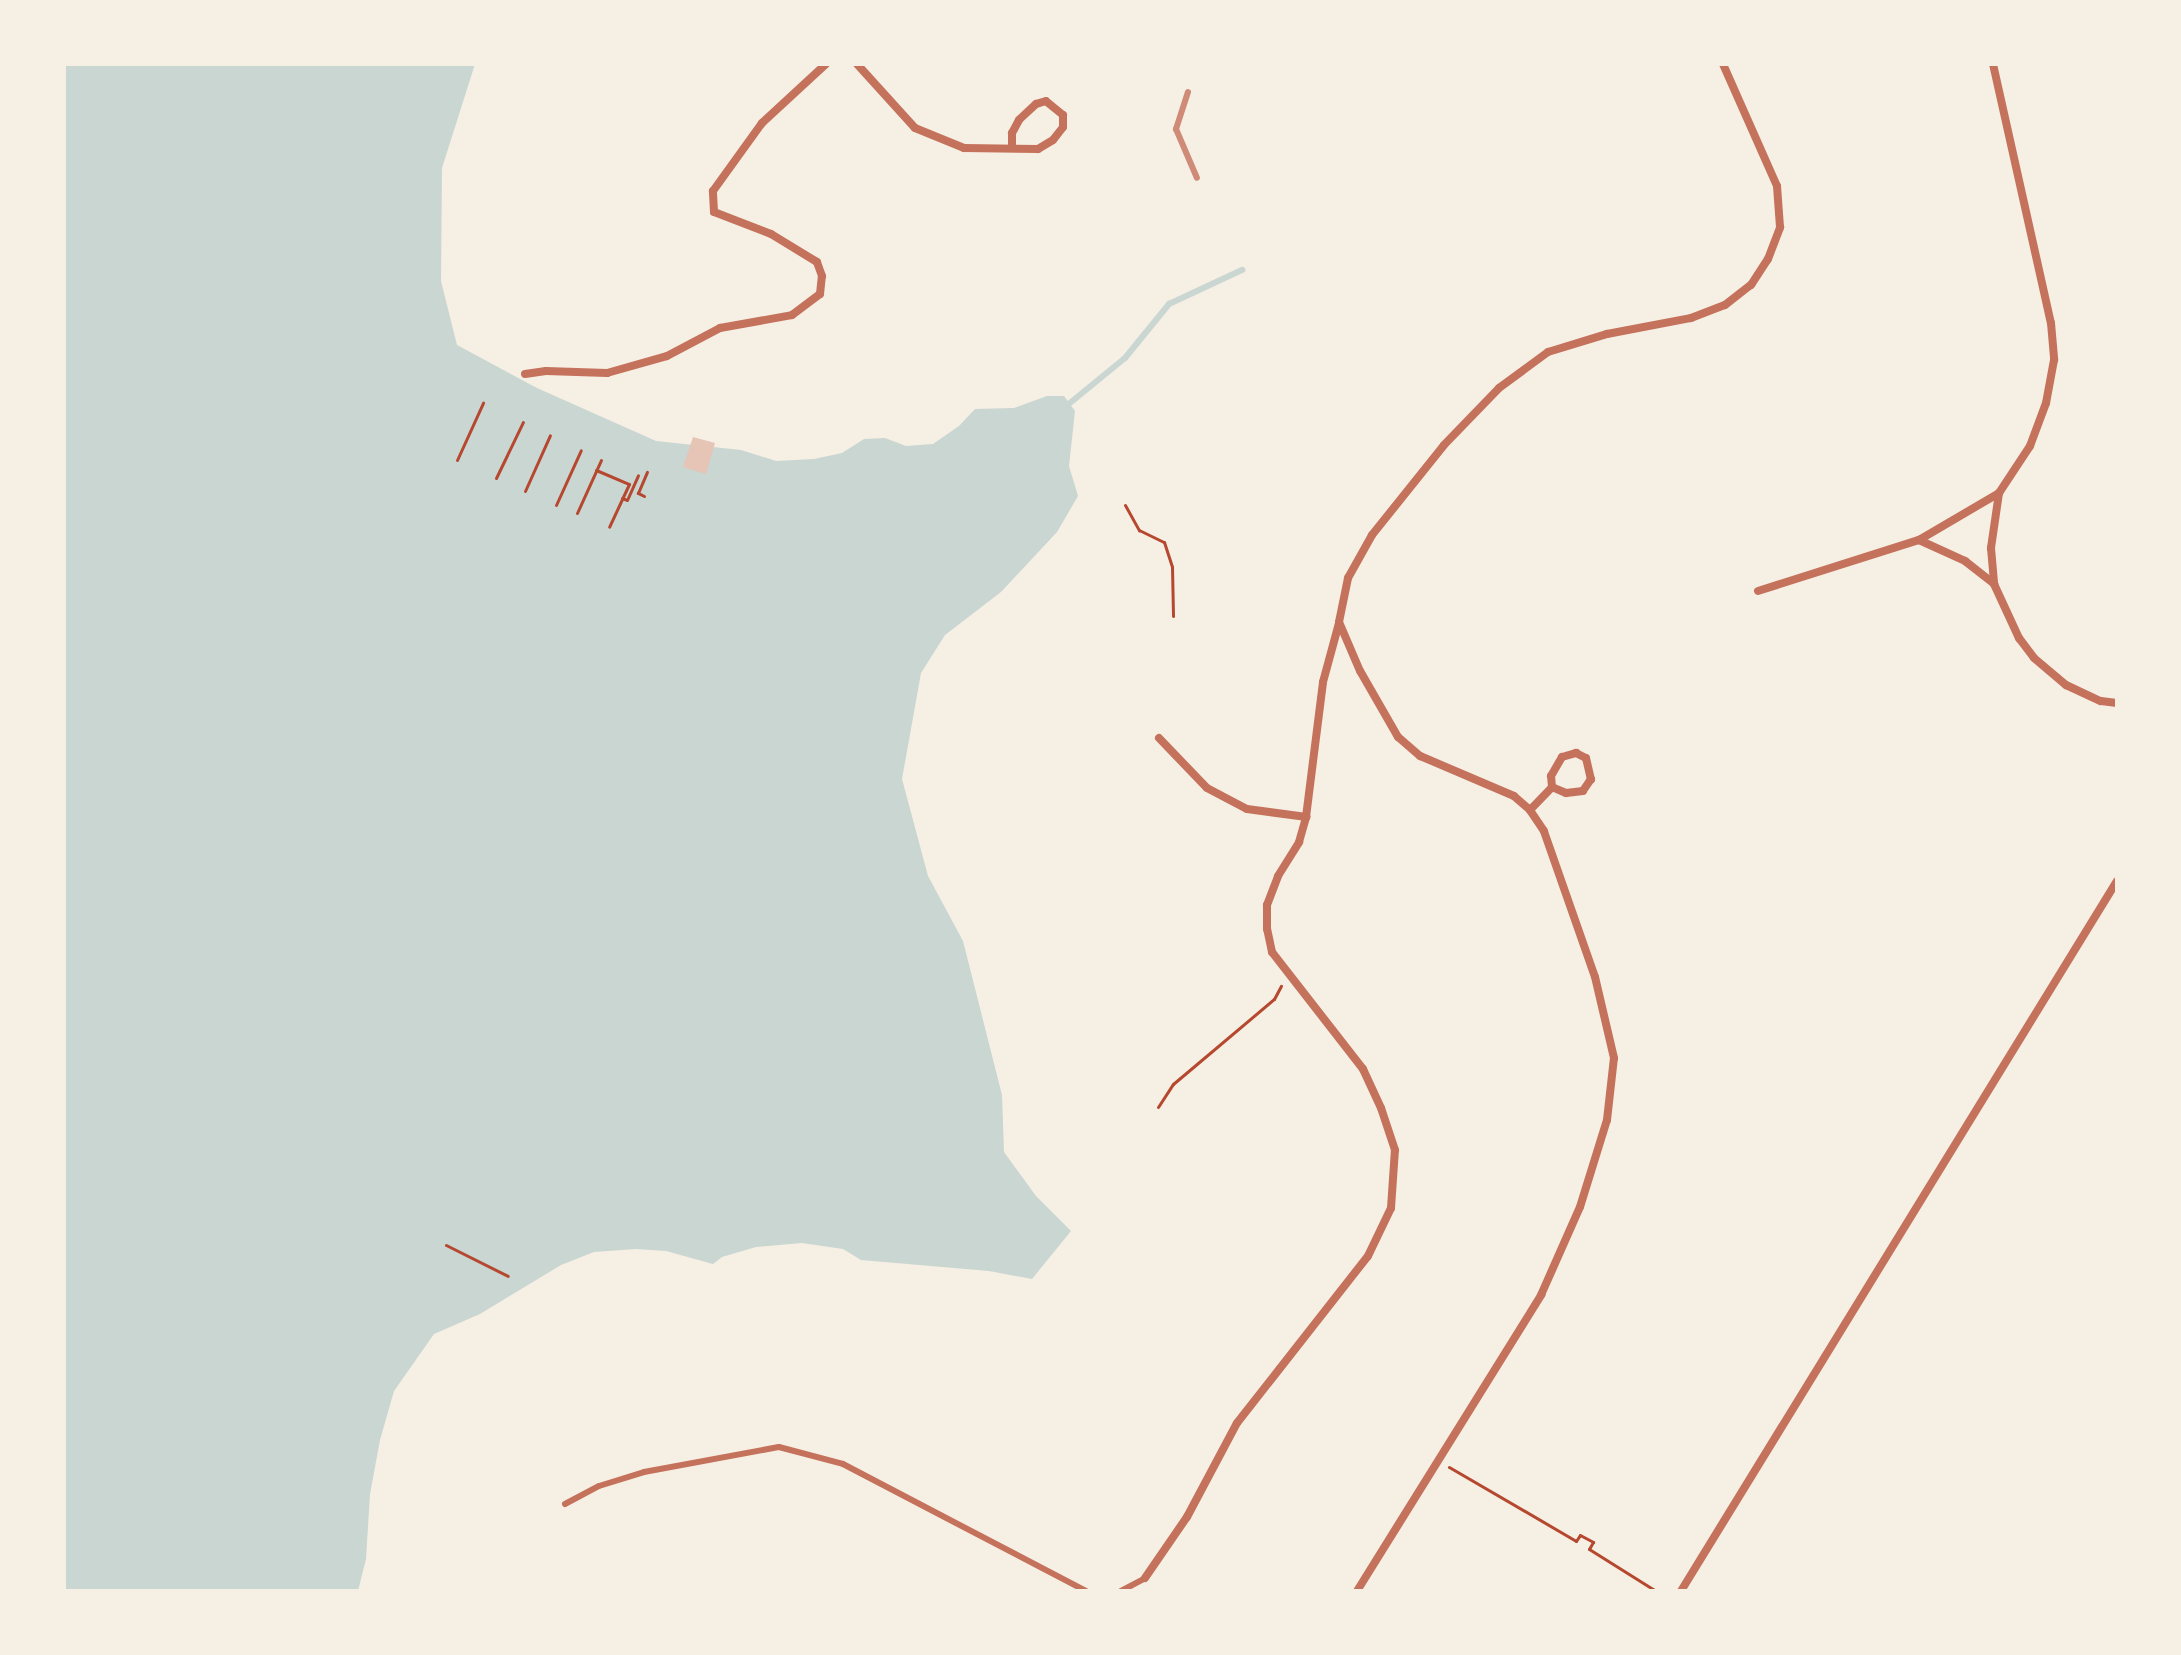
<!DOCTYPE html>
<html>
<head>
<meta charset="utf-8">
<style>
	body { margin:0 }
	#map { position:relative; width:2181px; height:1655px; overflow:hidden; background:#f6efe4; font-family:Helvetica,sans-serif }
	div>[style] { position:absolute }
	.water>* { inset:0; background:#c9d6d2 }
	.stream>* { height:6px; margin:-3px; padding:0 3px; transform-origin:3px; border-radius:3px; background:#c9d6d2 }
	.building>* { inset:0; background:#e6c5b7 }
	.path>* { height:3px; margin:-1.5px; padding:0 1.5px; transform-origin:1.5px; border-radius:1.5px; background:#b5482f }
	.service>* { height:6px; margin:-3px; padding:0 3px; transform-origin:3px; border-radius:3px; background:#c5725c }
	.minor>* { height:8px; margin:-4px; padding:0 4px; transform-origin:4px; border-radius:4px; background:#c5725c }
	.rail>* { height:6px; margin:-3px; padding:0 3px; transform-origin:3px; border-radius:3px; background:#cf8b77 }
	span { translate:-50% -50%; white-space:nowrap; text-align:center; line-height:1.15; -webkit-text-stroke:7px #f6efe4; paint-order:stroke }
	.frame { position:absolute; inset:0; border:66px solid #f6efe4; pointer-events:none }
</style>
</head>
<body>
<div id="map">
	<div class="water">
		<i style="clip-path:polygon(64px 64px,475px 64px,442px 168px,441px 281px,457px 345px,537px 388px,656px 441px,741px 450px,776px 461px,814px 459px,842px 453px,864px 439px,885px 438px,906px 446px,933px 444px,959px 426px,975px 409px,1014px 408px,1047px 396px,1064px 396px,1075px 411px,1069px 466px,1078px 496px,1057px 532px,1001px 592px,945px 635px,921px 673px,902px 779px,928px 876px,963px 941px,1002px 1095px,1004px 1152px,1036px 1196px,1071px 1231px,1032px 1279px,989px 1271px,861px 1260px,843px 1249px,802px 1243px,756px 1247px,722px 1257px,713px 1264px,666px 1251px,636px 1249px,594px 1252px,561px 1265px,480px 1314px,434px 1334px,394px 1391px,380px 1440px,370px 1494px,366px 1559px,358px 1591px,64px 1591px)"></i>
	</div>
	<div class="stream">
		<i style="left:1070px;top:403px;width:71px;rotate:-39.3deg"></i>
		<i style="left:1125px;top:358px;width:70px;rotate:-50.8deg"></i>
		<i style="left:1169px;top:304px;width:81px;rotate:-25deg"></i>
	</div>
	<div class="building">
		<i style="clip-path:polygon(693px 437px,715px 443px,706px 474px,683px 467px)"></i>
	</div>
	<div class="path">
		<i style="left:457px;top:460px;width:63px;rotate:-65.5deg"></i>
		<i style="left:596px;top:470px;width:36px;rotate:23deg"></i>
		<i style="left:629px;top:484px;width:47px;rotate:114.9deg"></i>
		<i style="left:496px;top:478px;width:62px;rotate:-64.3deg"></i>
		<i style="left:525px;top:491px;width:61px;rotate:-65.9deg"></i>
		<i style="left:644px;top:496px;width:7px;rotate:-153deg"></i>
		<i style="left:638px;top:493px;width:23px;rotate:-67deg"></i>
		<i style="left:622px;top:498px;width:5px;rotate:22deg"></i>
		<i style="left:627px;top:500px;width:27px;rotate:-66deg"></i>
		<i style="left:556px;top:505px;width:60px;rotate:-65.6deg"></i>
		<i style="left:1125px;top:505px;width:29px;rotate:61deg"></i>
		<i style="left:1139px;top:530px;width:28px;rotate:26deg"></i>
		<i style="left:1164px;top:542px;width:26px;rotate:72deg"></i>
		<i style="left:1172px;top:567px;width:49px;rotate:88.8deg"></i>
		<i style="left:577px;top:513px;width:58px;rotate:-65.6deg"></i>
		<i style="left:1158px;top:1107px;width:27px;rotate:-57deg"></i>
		<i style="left:1173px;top:1084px;width:132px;rotate:-40.1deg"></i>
		<i style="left:1274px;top:999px;width:15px;rotate:-62deg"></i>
		<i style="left:446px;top:1245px;width:69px;rotate:26.6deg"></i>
		<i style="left:1449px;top:1467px;width:147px;rotate:30.2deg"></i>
		<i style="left:1576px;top:1541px;width:7px;rotate:-56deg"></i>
		<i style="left:1580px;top:1535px;width:15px;rotate:28deg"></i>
		<i style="left:1593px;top:1542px;width:8px;rotate:120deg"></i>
		<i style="left:1589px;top:1549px;width:79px;rotate:32.1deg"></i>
	</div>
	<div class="service">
		<i style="left:565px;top:1504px;width:38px;rotate:-28deg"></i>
		<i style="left:599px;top:1486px;width:47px;rotate:-17.3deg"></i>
		<i style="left:644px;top:1472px;width:137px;rotate:-10.5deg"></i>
		<i style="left:779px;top:1447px;width:66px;rotate:14.9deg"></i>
		<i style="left:843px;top:1464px;width:274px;rotate:27.6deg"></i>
		<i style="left:1121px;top:1591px;width:27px;rotate:-28deg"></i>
	</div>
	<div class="minor">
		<i style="left:857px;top:64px;width:86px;rotate:47.8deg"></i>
		<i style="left:915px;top:128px;width:53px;rotate:22.2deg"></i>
		<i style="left:964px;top:148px;width:74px;rotate:0.8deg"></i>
		<i style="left:1038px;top:149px;width:17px;rotate:-31deg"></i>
		<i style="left:1053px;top:140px;width:16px;rotate:-52deg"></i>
		<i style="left:1063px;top:127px;width:12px;rotate:-90deg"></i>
		<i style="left:1063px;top:115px;width:22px;rotate:-141deg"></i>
		<i style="left:1046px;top:101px;width:10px;rotate:163deg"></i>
		<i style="left:1036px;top:104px;width:23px;rotate:137deg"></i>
		<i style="left:1019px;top:120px;width:15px;rotate:118deg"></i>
		<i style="left:1012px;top:133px;width:14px;rotate:90deg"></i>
		<i style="left:1993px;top:64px;width:265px;rotate:77.4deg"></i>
		<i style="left:2051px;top:323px;width:37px;rotate:85deg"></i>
		<i style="left:2054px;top:360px;width:44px;rotate:100.5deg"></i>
		<i style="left:2046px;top:403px;width:46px;rotate:110.4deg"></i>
		<i style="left:2030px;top:446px;width:56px;rotate:123.4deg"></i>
		<i style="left:1999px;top:493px;width:56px;rotate:98.3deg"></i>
		<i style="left:1991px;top:548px;width:36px;rotate:85deg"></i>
		<i style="left:525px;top:374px;width:21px;rotate:-8deg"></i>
		<i style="left:546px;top:371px;width:61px;rotate:1.9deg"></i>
		<i style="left:607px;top:373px;width:62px;rotate:-15.8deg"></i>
		<i style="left:667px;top:356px;width:60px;rotate:-27.8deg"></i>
		<i style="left:720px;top:328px;width:73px;rotate:-10.2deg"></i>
		<i style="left:792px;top:315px;width:35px;rotate:-37deg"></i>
		<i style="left:820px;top:294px;width:18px;rotate:-84deg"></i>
		<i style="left:822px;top:276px;width:15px;rotate:-110deg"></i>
		<i style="left:817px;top:262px;width:54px;rotate:-148.7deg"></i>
		<i style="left:771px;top:234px;width:61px;rotate:-158.9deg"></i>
		<i style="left:714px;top:212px;width:21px;rotate:-93deg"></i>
		<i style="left:713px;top:191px;width:84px;rotate:-54.2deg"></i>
		<i style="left:762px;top:123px;width:87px;rotate:-42.7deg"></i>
		<i style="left:1919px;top:540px;width:93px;rotate:-30.4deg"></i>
		<i style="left:1758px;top:591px;width:169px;rotate:-17.6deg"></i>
		<i style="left:1919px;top:540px;width:51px;rotate:24.5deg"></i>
		<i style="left:1965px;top:561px;width:37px;rotate:38deg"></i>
		<i style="left:1994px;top:584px;width:60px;rotate:65.2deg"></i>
		<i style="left:2019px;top:638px;width:25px;rotate:53deg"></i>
		<i style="left:2034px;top:658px;width:42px;rotate:40.2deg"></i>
		<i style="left:2066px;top:685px;width:38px;rotate:25deg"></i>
		<i style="left:2101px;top:701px;width:16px;rotate:7deg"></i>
		<i style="left:1159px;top:738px;width:69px;rotate:46.2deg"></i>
		<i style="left:1207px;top:788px;width:45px;rotate:27.7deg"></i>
		<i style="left:1247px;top:809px;width:60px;rotate:7.7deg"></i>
		<i style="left:1530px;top:810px;width:32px;rotate:-46deg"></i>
		<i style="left:1552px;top:787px;width:11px;rotate:-95deg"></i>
		<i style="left:1551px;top:776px;width:22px;rotate:-60deg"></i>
		<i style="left:1562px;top:757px;width:15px;rotate:-16deg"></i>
		<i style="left:1576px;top:753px;width:11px;rotate:27deg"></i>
		<i style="left:1586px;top:758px;width:22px;rotate:77deg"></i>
		<i style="left:1591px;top:779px;width:14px;rotate:124deg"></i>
		<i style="left:1583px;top:791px;width:17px;rotate:173deg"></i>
		<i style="left:1566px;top:793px;width:15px;rotate:-157deg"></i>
		<i style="left:1145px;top:1578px;width:74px;rotate:-55.5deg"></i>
		<i style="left:1187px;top:1517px;width:106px;rotate:-62deg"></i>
		<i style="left:1237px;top:1423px;width:212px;rotate:-51.9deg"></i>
		<i style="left:1368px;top:1256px;width:53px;rotate:-64.4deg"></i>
		<i style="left:1391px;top:1208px;width:58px;rotate:-86.1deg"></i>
		<i style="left:1395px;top:1150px;width:44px;rotate:-108.4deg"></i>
		<i style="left:1381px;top:1108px;width:43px;rotate:-114.8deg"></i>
		<i style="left:1363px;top:1069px;width:148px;rotate:-127.9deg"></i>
		<i style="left:1272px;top:952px;width:24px;rotate:-102deg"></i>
		<i style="left:1267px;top:929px;width:24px;rotate:-90deg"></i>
		<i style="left:1267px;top:905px;width:31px;rotate:-69deg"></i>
		<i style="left:1278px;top:876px;width:40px;rotate:-58deg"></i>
		<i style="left:1299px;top:842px;width:26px;rotate:-74deg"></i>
		<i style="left:1306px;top:817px;width:136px;rotate:-82.8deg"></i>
		<i style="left:1323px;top:682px;width:61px;rotate:-74.8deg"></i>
		<i style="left:1357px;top:1591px;width:349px;rotate:-58.1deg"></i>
		<i style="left:1541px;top:1295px;width:96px;rotate:-66.1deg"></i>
		<i style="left:1580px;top:1207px;width:91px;rotate:-72.8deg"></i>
		<i style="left:1607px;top:1120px;width:62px;rotate:-83.6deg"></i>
		<i style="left:1614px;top:1058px;width:83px;rotate:-103.2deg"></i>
		<i style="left:1595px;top:977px;width:155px;rotate:-109.3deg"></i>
		<i style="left:1544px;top:831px;width:25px;rotate:-124deg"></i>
		<i style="left:1530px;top:810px;width:21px;rotate:-139deg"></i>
		<i style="left:1514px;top:796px;width:102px;rotate:-156.9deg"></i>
		<i style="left:1420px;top:756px;width:29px;rotate:-139deg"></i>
		<i style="left:1398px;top:737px;width:76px;rotate:-119.9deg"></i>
		<i style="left:1360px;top:671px;width:53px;rotate:-113.2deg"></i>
		<i style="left:1339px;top:622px;width:45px;rotate:-78.4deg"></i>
		<i style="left:1348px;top:578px;width:49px;rotate:-60.8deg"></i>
		<i style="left:1372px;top:535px;width:115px;rotate:-51.3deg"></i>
		<i style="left:1444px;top:445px;width:79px;rotate:-46deg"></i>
		<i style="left:1499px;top:388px;width:61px;rotate:-36.3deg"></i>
		<i style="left:1548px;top:352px;width:62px;rotate:-17deg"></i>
		<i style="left:1607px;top:334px;width:86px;rotate:-10.8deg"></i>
		<i style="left:1691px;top:318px;width:36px;rotate:-21deg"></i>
		<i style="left:1725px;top:305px;width:33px;rotate:-38deg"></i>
		<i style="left:1751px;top:285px;width:31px;rotate:-57deg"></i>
		<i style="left:1768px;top:259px;width:34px;rotate:-69deg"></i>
		<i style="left:1780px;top:227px;width:41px;rotate:-94.2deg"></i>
		<i style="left:1777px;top:186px;width:133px;rotate:-113.9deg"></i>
		<i style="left:1681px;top:1591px;width:833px;rotate:-58.45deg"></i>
	</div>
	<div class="rail">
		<i style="left:1188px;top:92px;width:39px;rotate:108deg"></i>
		<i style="left:1176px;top:129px;width:53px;rotate:66.8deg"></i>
	</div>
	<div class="frame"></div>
</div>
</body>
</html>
